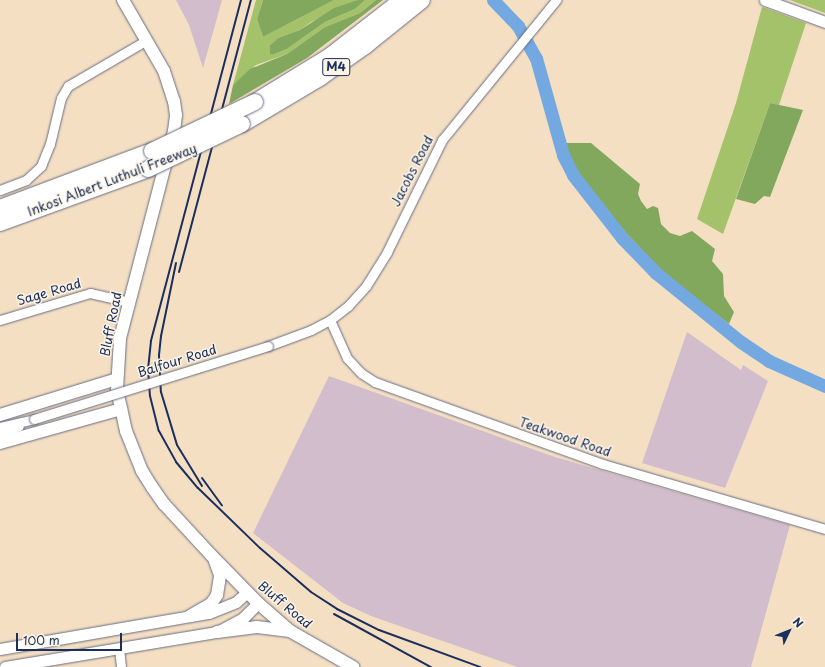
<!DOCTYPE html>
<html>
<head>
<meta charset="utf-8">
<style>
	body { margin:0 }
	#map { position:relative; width:825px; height:667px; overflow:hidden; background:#f5dfc3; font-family:"Playpen Sans",sans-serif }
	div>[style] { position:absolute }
	.industrial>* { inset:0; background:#d1bdcb }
	.green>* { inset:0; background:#a3c269 }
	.forest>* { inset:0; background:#82a85d }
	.river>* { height:13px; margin:-6.5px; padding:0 6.5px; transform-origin:6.5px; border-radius:6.5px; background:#74a8e1 }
	.roads { filter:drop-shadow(0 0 1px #676d81) drop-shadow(0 0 1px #676d81) }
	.minor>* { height:9px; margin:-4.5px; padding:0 4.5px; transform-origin:4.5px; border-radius:4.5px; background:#fff }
	.tertiary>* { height:11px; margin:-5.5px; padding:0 5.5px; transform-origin:5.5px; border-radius:5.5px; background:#fff }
	.secondary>* { height:12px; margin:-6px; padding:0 6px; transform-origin:6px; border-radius:6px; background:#fff }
	.motorway>* { height:16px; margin:-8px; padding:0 8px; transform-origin:8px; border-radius:8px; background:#fff }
	.rail>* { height:2px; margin:-1px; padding:0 1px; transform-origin:1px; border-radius:1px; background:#1b2f5e }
	.bridges { filter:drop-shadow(0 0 1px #676d81) drop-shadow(0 0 1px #676d81) }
	.minor-bridge>* { height:9px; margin:-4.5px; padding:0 4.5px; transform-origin:4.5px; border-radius:4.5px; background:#fff }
	.motorway-bridge>* { height:16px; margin:-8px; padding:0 8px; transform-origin:8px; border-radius:8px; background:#fff }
	span { translate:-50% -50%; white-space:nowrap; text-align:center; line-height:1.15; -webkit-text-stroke:3px #fcf5e5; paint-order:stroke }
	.shield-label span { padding:1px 3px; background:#fcf5e5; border:1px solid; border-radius:3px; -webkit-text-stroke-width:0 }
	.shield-label { font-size:12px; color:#1b2f5e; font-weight:700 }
	.street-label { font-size:13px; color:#1b2f5e }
	.north { position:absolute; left:769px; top:611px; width:40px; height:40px; -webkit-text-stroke:3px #fcf5e5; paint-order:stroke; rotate:47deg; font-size:11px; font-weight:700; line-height:16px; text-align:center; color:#1b2f5e }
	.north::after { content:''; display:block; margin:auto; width:14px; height:18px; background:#1b2f5e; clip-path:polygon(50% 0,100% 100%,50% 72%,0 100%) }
	.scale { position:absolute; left:16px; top:633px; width:106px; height:18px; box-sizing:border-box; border:2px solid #1b2f5e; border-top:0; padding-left:5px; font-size:12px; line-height:14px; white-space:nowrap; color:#1b2f5e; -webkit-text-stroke:3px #fcf5e5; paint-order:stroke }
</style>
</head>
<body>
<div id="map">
	<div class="industrial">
		<i style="clip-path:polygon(176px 0,222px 0,203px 68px,189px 25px)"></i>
		<i style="clip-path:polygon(687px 332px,741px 370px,743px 365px,768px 381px,725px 488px,642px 463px)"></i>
		<i style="clip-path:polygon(329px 376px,555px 457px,790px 525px,751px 667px,517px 667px,371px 616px,343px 603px,253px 533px)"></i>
	</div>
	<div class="green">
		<i style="clip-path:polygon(256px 0,263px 0,257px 19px,263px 37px,334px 0,358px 0,311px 22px,300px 30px,278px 38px,270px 45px,272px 55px,287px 49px,325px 22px,355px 9px,365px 0,376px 0,360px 13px,325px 27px,287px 54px,256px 65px,233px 85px)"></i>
		<i style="clip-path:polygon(790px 0,825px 0,825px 13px)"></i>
		<i style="clip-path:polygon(762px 7px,806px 23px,779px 105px,770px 103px,723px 234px,697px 219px,736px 103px)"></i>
	</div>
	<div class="forest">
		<i style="clip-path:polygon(263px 0,334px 0,263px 37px,257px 19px)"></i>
		<i style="clip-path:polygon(358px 0,365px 0,355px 9px,325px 22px,287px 49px,272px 55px,270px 53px,270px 45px,278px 38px,300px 30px,334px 8px)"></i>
		<i style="clip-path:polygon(376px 0,383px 0,307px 58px,229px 104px,233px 85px,250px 69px,287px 54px,325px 27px,360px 13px)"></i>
		<i style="clip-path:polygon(770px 103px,803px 110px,770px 197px,764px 196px,755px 204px,736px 199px)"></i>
		<i style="clip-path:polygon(565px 143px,591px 143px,640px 184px,638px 194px,641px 201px,647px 209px,653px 206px,658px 208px,661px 224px,670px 233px,680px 236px,692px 231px,715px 249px,712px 261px,723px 274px,724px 296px,734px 312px,729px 324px,665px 274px,628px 235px,582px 180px,572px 162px)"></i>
	</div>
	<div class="river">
		<i style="left:493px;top:0;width:36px;rotate:46deg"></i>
		<i style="left:518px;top:26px;width:37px;rotate:61deg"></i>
		<i style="left:536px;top:58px;width:101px;rotate:74.4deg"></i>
		<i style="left:563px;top:155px;width:22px;rotate:63deg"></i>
		<i style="left:573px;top:175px;width:80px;rotate:52.1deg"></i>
		<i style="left:622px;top:238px;width:49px;rotate:45.8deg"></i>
		<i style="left:656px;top:273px;width:109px;rotate:39.1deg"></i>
		<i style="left:741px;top:342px;width:34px;rotate:34deg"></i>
		<i style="left:769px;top:361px;width:61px;rotate:24.1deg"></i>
	</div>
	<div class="roads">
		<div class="minor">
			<i style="left:0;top:190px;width:28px;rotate:-21deg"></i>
			<i style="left:26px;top:180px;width:21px;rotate:-43deg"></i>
			<i style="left:41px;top:166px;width:24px;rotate:-68deg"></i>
			<i style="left:50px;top:144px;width:47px;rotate:-76.6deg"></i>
			<i style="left:61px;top:98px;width:14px;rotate:-60deg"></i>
			<i style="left:68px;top:86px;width:91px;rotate:-30.2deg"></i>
			<i style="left:0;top:320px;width:94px;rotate:-16.7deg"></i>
			<i style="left:90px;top:293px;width:40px;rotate:13deg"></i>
			<i style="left:330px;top:320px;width:42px;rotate:65.9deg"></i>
			<i style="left:347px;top:358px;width:21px;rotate:47deg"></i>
			<i style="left:361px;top:373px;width:17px;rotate:33deg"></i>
			<i style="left:375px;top:382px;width:242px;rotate:19.8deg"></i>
			<i style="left:603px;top:464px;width:231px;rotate:16.3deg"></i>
			<i style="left:268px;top:346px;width:46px;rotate:-20.4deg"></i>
			<i style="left:311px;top:330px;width:21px;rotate:-28deg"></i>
			<i style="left:330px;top:320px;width:23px;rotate:-38deg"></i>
			<i style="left:348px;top:306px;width:27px;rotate:-48deg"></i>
			<i style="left:366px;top:286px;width:40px;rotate:-58deg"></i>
			<i style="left:387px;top:252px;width:125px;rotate:-63.8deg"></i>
			<i style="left:442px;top:140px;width:181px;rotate:-50.8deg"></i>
			<i style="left:0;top:427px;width:35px;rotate:-13deg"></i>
			<i style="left:0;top:433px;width:20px;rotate:-20deg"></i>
			<i style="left:119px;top:648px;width:19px;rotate:84deg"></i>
		</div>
		<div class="tertiary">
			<i style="left:765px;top:0;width:64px;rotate:20.1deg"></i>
			<i style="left:0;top:649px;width:212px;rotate:-9.8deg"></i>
			<i style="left:209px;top:613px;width:29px;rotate:-22deg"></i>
			<i style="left:236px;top:602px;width:15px;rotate:-42deg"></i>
			<i style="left:5px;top:667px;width:215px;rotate:-9.4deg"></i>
			<i style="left:217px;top:632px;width:30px;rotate:-28deg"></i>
			<i style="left:243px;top:618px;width:21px;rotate:-45deg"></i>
		</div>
		<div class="secondary">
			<i style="left:123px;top:0;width:82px;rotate:60deg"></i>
			<i style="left:164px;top:71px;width:32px;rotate:72deg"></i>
			<i style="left:174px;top:101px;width:14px;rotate:82deg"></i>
			<i style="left:176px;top:115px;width:16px;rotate:97deg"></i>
			<i style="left:174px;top:131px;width:215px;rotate:104.6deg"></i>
			<i style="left:120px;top:339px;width:51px;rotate:93.4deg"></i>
			<i style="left:117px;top:390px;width:42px;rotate:77.6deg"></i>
			<i style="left:126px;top:431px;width:43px;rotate:68.2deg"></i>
			<i style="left:142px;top:471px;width:19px;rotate:58deg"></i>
			<i style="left:152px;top:487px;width:21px;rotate:55deg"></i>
			<i style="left:164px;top:504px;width:69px;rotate:47.3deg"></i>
			<i style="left:211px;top:555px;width:67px;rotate:45.6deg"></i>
			<i style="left:258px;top:603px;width:43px;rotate:41.2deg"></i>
			<i style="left:290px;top:631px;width:73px;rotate:29.7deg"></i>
			<i style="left:0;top:415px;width:122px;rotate:-17.1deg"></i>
			<i style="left:0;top:443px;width:126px;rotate:-15.7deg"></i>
			<i style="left:190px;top:616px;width:24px;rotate:-30deg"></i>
			<i style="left:211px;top:604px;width:11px;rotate:-56deg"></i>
			<i style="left:217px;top:595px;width:20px;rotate:-81deg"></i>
			<i style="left:220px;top:575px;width:15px;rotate:-110deg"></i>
			<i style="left:217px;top:632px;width:40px;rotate:-7.1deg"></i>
			<i style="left:257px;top:627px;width:33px;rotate:7deg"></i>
		</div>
		<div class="motorway">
			<i style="left:255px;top:102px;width:88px;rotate:-31.5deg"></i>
			<i style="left:330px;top:56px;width:91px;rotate:-37.9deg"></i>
			<i style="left:242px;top:124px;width:92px;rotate:-30.7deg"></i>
			<i style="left:321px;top:77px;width:54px;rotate:-35.2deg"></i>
			<i style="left:365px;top:46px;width:73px;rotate:-38.9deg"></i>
			<i style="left:0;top:208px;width:162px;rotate:-20.6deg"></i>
			<i style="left:0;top:223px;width:158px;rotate:-20deg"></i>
		</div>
	</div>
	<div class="rail">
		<i style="left:241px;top:0;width:353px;rotate:104.8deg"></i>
		<i style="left:151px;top:341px;width:27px;rotate:96deg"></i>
		<i style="left:148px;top:368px;width:28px;rotate:86deg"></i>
		<i style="left:150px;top:396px;width:36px;rotate:76deg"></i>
		<i style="left:159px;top:431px;width:35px;rotate:61deg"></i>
		<i style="left:176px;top:462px;width:34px;rotate:50deg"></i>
		<i style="left:198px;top:488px;width:86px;rotate:44.1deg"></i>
		<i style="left:260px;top:548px;width:67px;rotate:40.8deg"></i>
		<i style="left:311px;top:592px;width:31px;rotate:33deg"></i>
		<i style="left:337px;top:609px;width:47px;rotate:26.6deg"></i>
		<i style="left:379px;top:630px;width:108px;rotate:20.1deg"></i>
		<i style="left:176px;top:263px;width:75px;rotate:101.6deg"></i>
		<i style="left:161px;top:336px;width:20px;rotate:96deg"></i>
		<i style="left:159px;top:356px;width:36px;rotate:87deg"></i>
		<i style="left:161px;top:392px;width:55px;rotate:73.2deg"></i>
		<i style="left:177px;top:445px;width:48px;rotate:58.6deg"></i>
		<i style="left:179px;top:272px;width:281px;rotate:-75.2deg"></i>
		<i style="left:202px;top:478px;width:34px;rotate:54deg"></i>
		<i style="left:334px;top:614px;width:111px;rotate:28.7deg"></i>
	</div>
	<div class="bridges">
		<div class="minor-bridge">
			<i style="left:34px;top:419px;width:245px;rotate:-17.3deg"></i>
		</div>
		<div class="motorway-bridge">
			<i style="left:152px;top:151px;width:114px;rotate:-25.4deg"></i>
			<i style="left:148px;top:169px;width:104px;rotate:-25.6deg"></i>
		</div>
	</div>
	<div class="shield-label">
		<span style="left:336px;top:67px">M4</span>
	</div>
	<div class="street-label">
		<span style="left:412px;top:171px;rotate:-63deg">Jacobs Road</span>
		<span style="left:112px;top:180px;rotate:-21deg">Inkosi Albert Luthuli Freeway</span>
		<span style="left:49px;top:292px;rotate:-16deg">Sage Road</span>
		<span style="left:111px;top:324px;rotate:-79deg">Bluff Road</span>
		<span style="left:177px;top:361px;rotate:-17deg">Balfour Road</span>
		<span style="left:565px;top:437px;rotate:19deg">Teakwood Road</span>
		<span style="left:285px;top:605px;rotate:40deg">Bluff Road</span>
	</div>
	<div class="north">N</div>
	<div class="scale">100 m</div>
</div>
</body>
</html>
